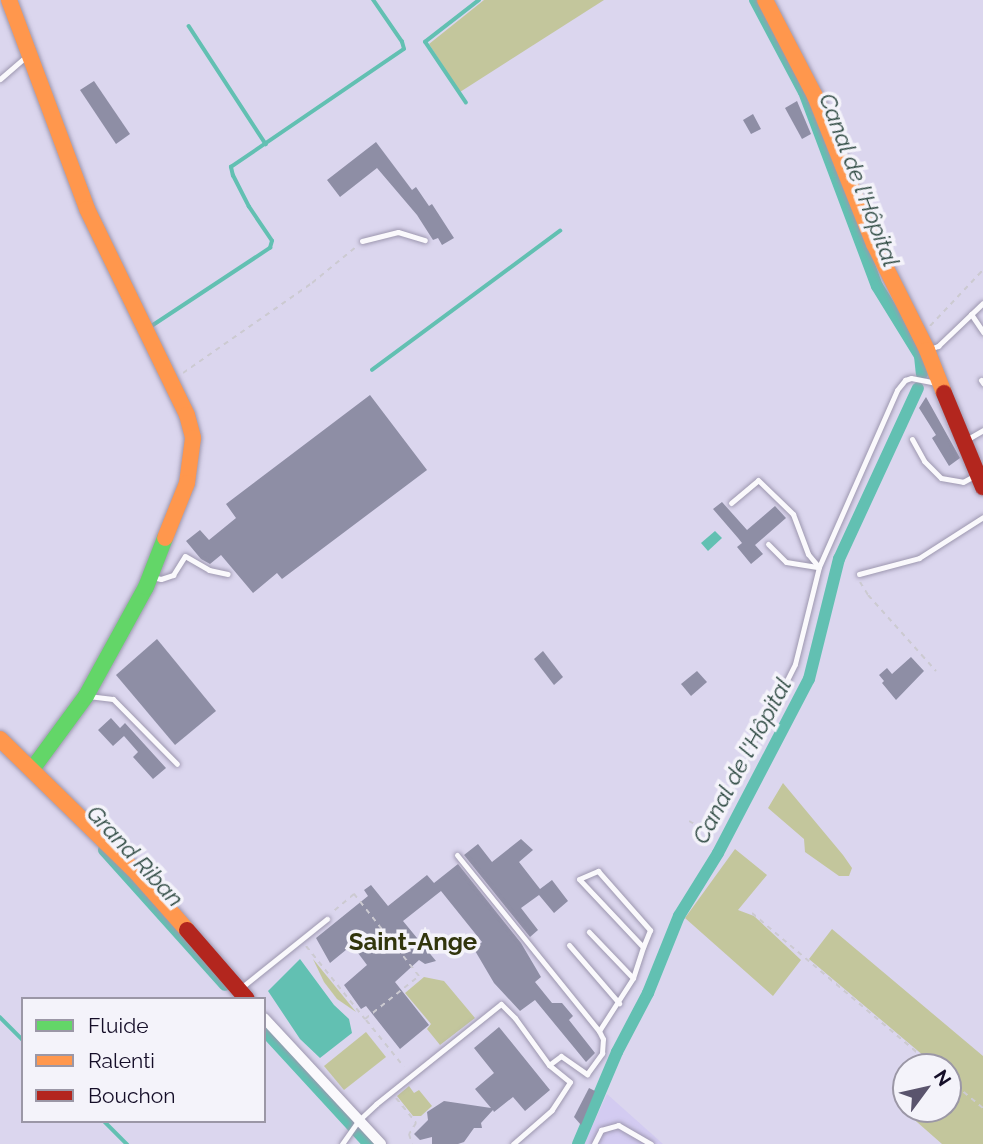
<!DOCTYPE html>
<html>
<head>
<meta charset="utf-8">
<style>
	body { margin:0 }
	#map { position:relative; width:983px; height:1144px; overflow:hidden; background:#dbd6ee; font-family:Raleway,sans-serif }
	div>[style] { position:absolute }
	.built>* { inset:0; background:#d3cbf1 }
	.green>* { inset:0; background:#c3c69c }
	.water>* { inset:0; background:#62c0b2 }
	.stream>* { height:3.5px; margin:-1.75px; padding:0 1.75px; transform-origin:1.75px; border-radius:1.75px; background:#62c0b2 }
	.canal>* { height:12px; margin:-6px; padding:0 6px; transform-origin:6px; border-radius:6px; background:#62c0b2 }
	.building>* { inset:0; background:#8e8ea5 }
	.path>* { height:2px; margin-top:-1px; transform-origin:0; background:repeating-linear-gradient(90deg,#cccad1 0 5px,transparent 0 10px) }
	.roads { filter:drop-shadow(0 0 2px #9d97af) drop-shadow(0 0 2px #9d97af) }
	.lane>* { height:5px; margin:-2.5px; padding:0 2.5px; transform-origin:2.5px; border-radius:2.5px; background:#faf9fc }
	.street>* { height:10px; margin:-5px; padding:0 5px; transform-origin:5px; border-radius:5px; background:#faf9fc }
	.fast>* { height:16px; margin:-8px; padding:0 8px; transform-origin:8px; border-radius:8px; background:#63d668 }
	.slow>* { height:16px; margin:-8px; padding:0 8px; transform-origin:8px; border-radius:8px; background:#ff974d }
	.jam>* { height:16px; margin:-8px; padding:0 8px; transform-origin:8px; border-radius:8px; background:#b3261e }
	span { translate:-50% -50%; white-space:nowrap; text-align:center; line-height:1.15; -webkit-text-stroke:7px #f4f3fa; paint-order:stroke }
	.water-label { font-size:23px; color:#2b473f; font-style:italic }
	.quarter-label { font-size:24px; color:#31350c; font-weight:700 }
	.legend { position:absolute; left:21px; top:997px; width:245px; height:126px; box-sizing:border-box; background:#f4f3fa; border:2px solid #9b97a6; margin:0; padding:9px 12px; list-style:none; font-size:21px; color:#150e28 }
	.legend li { display:flex; align-items:center; gap:14px; height:35px }
	.legend b { width:35px; border:2px solid #9b97a6 }
	.north { position:absolute; left:892px; top:1053px; width:70px; height:70px; box-sizing:border-box; background:#f4f3fa; border:2px solid #9b97a6; border-radius:50%; rotate:57deg; font-size:19px; font-weight:700; line-height:28px; text-align:center; color:#150e28 }
	.north::after { content:''; display:block; margin:auto; width:24px; height:32px; background:#5a546d; clip-path:polygon(50% 0,100% 100%,50% 72%,0 100%) }
</style>
</head>
<body>
<div id="map">
	<div class="built">
		<i style="clip-path:polygon(607px 1094px,663px 1144px,584px 1144px)"></i>
	</div>
	<div class="green">
		<i style="clip-path:polygon(484px 0,604px 0,460px 92px,429px 44px)"></i>
		<i style="clip-path:polygon(783px 783px,843px 855px,852px 868px,849px 876px,839px 876px,805px 852px,804px 839px,768px 808px)"></i>
		<i style="clip-path:polygon(735px 849px,767px 875px,738px 910px,754px 916px,801px 960px,773px 996px,685px 918px)"></i>
		<i style="clip-path:polygon(832px 929px,983px 1056px,983px 1144px,942px 1144px,909px 1115px,914px 1109px,948px 1109px,948px 1067px,937px 1067px,809px 959px)"></i>
		<i style="clip-path:polygon(313px 959px,356px 1012px,337px 999px,324px 982px)"></i>
		<i style="clip-path:polygon(424px 977px,444px 981px,475px 1018px,440px 1045px,427px 1029px,431px 1024px,405px 993px)"></i>
		<i style="clip-path:polygon(366px 1032px,386px 1057px,344px 1090px,324px 1066px)"></i>
		<i style="clip-path:polygon(409px 1086px,414px 1093px,419px 1090px,432px 1106px,421px 1116px,413px 1116px,397px 1096px)"></i>
	</div>
	<div class="water">
		<i style="clip-path:polygon(715px 531px,722px 538px,708px 551px,701px 543px)"></i>
		<i style="clip-path:polygon(300px 959px,334px 1005px,349px 1019px,352px 1033px,320px 1058px,300px 1039px,268px 991px)"></i>
	</div>
	<div class="stream">
		<i style="left:189px;top:26px;width:141px;rotate:56.9deg"></i>
		<i style="left:466px;top:103px;width:73px;rotate:-123.9deg"></i>
		<i style="left:425px;top:42px;width:68px;rotate:-37.9deg"></i>
		<i style="left:150px;top:327px;width:144px;rotate:-33.4deg"></i>
		<i style="left:270px;top:248px;width:7px;rotate:-74deg"></i>
		<i style="left:272px;top:241px;width:41px;rotate:-124.1deg"></i>
		<i style="left:249px;top:207px;width:35px;rotate:-117deg"></i>
		<i style="left:233px;top:176px;width:9px;rotate:-103deg"></i>
		<i style="left:231px;top:167px;width:209px;rotate:-34.3deg"></i>
		<i style="left:404px;top:49px;width:7px;rotate:-106deg"></i>
		<i style="left:402px;top:42px;width:51px;rotate:-124.6deg"></i>
		<i style="left:372px;top:370px;width:234px;rotate:-36.5deg"></i>
		<i style="left:0;top:1017px;width:33px;rotate:45deg"></i>
		<i style="left:104px;top:1121px;width:33px;rotate:45deg"></i>
	</div>
	<div class="canal">
		<i style="left:755px;top:0;width:104px;rotate:62deg"></i>
		<i style="left:804px;top:92px;width:207px;rotate:69.4deg"></i>
		<i style="left:877px;top:286px;width:82px;rotate:58.4deg"></i>
		<i style="left:920px;top:356px;width:18px;rotate:84deg"></i>
		<i style="left:104px;top:850px;width:181px;rotate:48.1deg"></i>
		<i style="left:264px;top:1030px;width:155px;rotate:47.4deg"></i>
		<i style="left:578px;top:1144px;width:100px;rotate:-67deg"></i>
		<i style="left:617px;top:1052px;width:67px;rotate:-62.3deg"></i>
		<i style="left:648px;top:993px;width:83px;rotate:-68.1deg"></i>
		<i style="left:679px;top:916px;width:74px;rotate:-58.2deg"></i>
		<i style="left:718px;top:853px;width:196px;rotate:-62.4deg"></i>
		<i style="left:809px;top:679px;width:124px;rotate:-76deg"></i>
		<i style="left:839px;top:559px;width:188px;rotate:-65.2deg"></i>
	</div>
	<div class="building">
		<i style="clip-path:polygon(94px 81px,130px 134px,116px 144px,80px 90px)"></i>
		<i style="clip-path:polygon(797px 101px,811px 134px,802px 139px,785px 108px)"></i>
		<i style="clip-path:polygon(753px 114px,761px 129px,751px 134px,743px 120px)"></i>
		<i style="clip-path:polygon(376px 142px,412px 190px,416px 187px,429px 206px,432px 204px,454px 238px,442px 245px,438px 238px,433px 240px,417px 215px,377px 168px,340px 197px,327px 180px)"></i>
		<i style="clip-path:polygon(370px 395px,427px 470px,282px 579px,277px 573px,253px 593px,221px 555px,210px 564px,201px 559px,186px 541px,200px 530px,209px 540px,236px 518px,226px 504px)"></i>
		<i style="clip-path:polygon(926px 397px,960px 458px,949px 466px,932px 438px,936px 435px,919px 408px)"></i>
		<i style="clip-path:polygon(722px 502px,747px 530px,775px 506px,786px 518px,755px 545px,763px 554px,751px 564px,737px 547px,742px 543px,738px 538px,713px 509px)"></i>
		<i style="clip-path:polygon(157px 639px,216px 711px,175px 745px,116px 675px)"></i>
		<i style="clip-path:polygon(543px 651px,563px 677px,554px 685px,534px 659px)"></i>
		<i style="clip-path:polygon(911px 657px,924px 671px,896px 700px,882px 683px,884px 681px,879px 675px,887px 668px,892px 674px)"></i>
		<i style="clip-path:polygon(697px 671px,707px 682px,691px 696px,681px 684px)"></i>
		<i style="clip-path:polygon(111px 718px,120px 728px,125px 723px,166px 768px,153px 779px,133px 757px,138px 752px,124px 736px,113px 746px,98px 730px)"></i>
		<i style="clip-path:polygon(521px 839px,533px 850px,519px 862px,540px 889px,552px 880px,568px 901px,554px 913px,539px 895px,521px 908px,538px 930px,530px 937px,464px 855px,478px 844px,492px 862px)"></i>
		<i style="clip-path:polygon(458px 864px,521px 943px,541px 977px,535px 982px,552px 1003px,562px 1003px,573px 1016px,569px 1020px,595px 1053px,586px 1062px,535px 1000px,520px 1011px,494px 983px,474px 949px,482px 942px,441px 891px,403px 921px,436px 961px,425px 964px,419px 960px,395px 982px,429px 1025px,400px 1049px,366px 1006px,361px 1009px,344px 985px,367px 965px,352px 945px,330px 963px,316px 938px,368px 896px,364px 890px,371px 885px,388px 906px,427px 875px,434px 883px)"></i>
		<i style="clip-path:polygon(499px 1027px,550px 1090px,525px 1111px,513px 1097px,494px 1112px,493px 1110px,481px 1123px,482px 1128px,474px 1128px,464px 1142px,458px 1144px,432px 1144px,432px 1137px,420px 1140px,414px 1134px,428px 1120px,427px 1112px,444px 1101px,491px 1108px,475px 1089px,494px 1073px,474px 1048px)"></i>
		<i style="clip-path:polygon(589px 1088px,595px 1091px,581px 1125px,574px 1117px)"></i>
	</div>
	<div class="path">
		<i style="left:930px;top:326px;width:77px;rotate:-46.6deg"></i>
		<i style="left:183px;top:373px;width:157px;rotate:-34.9deg"></i>
		<i style="left:312px;top:283px;width:58px;rotate:-39.4deg"></i>
		<i style="left:860px;top:582px;width:15px;rotate:58deg"></i>
		<i style="left:868px;top:595px;width:102px;rotate:48.2deg"></i>
		<i style="left:689px;top:821px;width:13px;rotate:29deg"></i>
		<i style="left:700px;top:827px;width:13px;rotate:-18deg"></i>
		<i style="left:712px;top:823px;width:69px;rotate:-59.3deg"></i>
		<i style="left:747px;top:764px;width:33px;rotate:-65deg"></i>
		<i style="left:752px;top:913px;width:238px;rotate:40.2deg"></i>
		<i style="left:306px;top:946px;width:94px;rotate:51.1deg"></i>
		<i style="left:365px;top:1019px;width:69px;rotate:-38.5deg"></i>
		<i style="left:419px;top:976px;width:105px;rotate:-128.4deg"></i>
		<i style="left:354px;top:894px;width:30px;rotate:140deg"></i>
		<i style="left:366px;top:1020px;width:60px;rotate:51deg"></i>
		<i style="left:948px;top:1079px;width:45px;rotate:39.6deg"></i>
		<i style="left:396px;top:1098px;width:32px;rotate:51deg"></i>
		<i style="left:416px;top:1123px;width:13px;rotate:122deg"></i>
		<i style="left:409px;top:1134px;width:10px;rotate:73deg"></i>
	</div>
	<div class="roads">
		<div class="lane">
			<i style="left:0;top:79px;width:35px;rotate:-41deg"></i>
			<i style="left:362px;top:241px;width:37px;rotate:-14deg"></i>
			<i style="left:398px;top:232px;width:28px;rotate:17deg"></i>
			<i style="left:971px;top:314px;width:22px;rotate:56deg"></i>
			<i style="left:930px;top:349px;width:9px;rotate:-21deg"></i>
			<i style="left:938px;top:346px;width:62px;rotate:-43.7deg"></i>
			<i style="left:981px;top:380px;width:4px;rotate:56deg"></i>
			<i style="left:912px;top:439px;width:25px;rotate:61deg"></i>
			<i style="left:924px;top:461px;width:24px;rotate:45deg"></i>
			<i style="left:941px;top:478px;width:22px;rotate:10deg"></i>
			<i style="left:963px;top:482px;width:13px;rotate:-29deg"></i>
			<i style="left:966px;top:440px;width:20px;rotate:-30deg"></i>
			<i style="left:731px;top:503px;width:35px;rotate:-40deg"></i>
			<i style="left:758px;top:480px;width:49px;rotate:44.2deg"></i>
			<i style="left:793px;top:514px;width:43px;rotate:69.4deg"></i>
			<i style="left:808px;top:554px;width:17px;rotate:50deg"></i>
			<i style="left:768px;top:544px;width:25px;rotate:45deg"></i>
			<i style="left:786px;top:562px;width:33px;rotate:9deg"></i>
			<i style="left:859px;top:574px;width:62px;rotate:-14.9deg"></i>
			<i style="left:919px;top:558px;width:76px;rotate:-32.6deg"></i>
			<i style="left:152px;top:577px;width:9px;rotate:13deg"></i>
			<i style="left:161px;top:579px;width:13px;rotate:-18deg"></i>
			<i style="left:173px;top:575px;width:22px;rotate:-58deg"></i>
			<i style="left:185px;top:556px;width:28px;rotate:30deg"></i>
			<i style="left:209px;top:570px;width:19px;rotate:12deg"></i>
			<i style="left:88px;top:696px;width:25px;rotate:7deg"></i>
			<i style="left:113px;top:699px;width:91px;rotate:45.4deg"></i>
			<i style="left:764px;top:726px;width:69px;rotate:-63.4deg"></i>
			<i style="left:795px;top:664px;width:100px;rotate:-76.1deg"></i>
			<i style="left:819px;top:567px;width:193px;rotate:-66.2deg"></i>
			<i style="left:897px;top:390px;width:13px;rotate:-51deg"></i>
			<i style="left:905px;top:380px;width:6px;rotate:-18deg"></i>
			<i style="left:911px;top:378px;width:26px;rotate:11deg"></i>
			<i style="left:457px;top:855px;width:226px;rotate:51.1deg"></i>
			<i style="left:569px;top:945px;width:77px;rotate:49.2deg"></i>
			<i style="left:633px;top:978px;width:33px;rotate:-72deg"></i>
			<i style="left:643px;top:947px;width:93px;rotate:-133.3deg"></i>
			<i style="left:579px;top:879px;width:21px;rotate:-23deg"></i>
			<i style="left:598px;top:871px;width:79px;rotate:48.6deg"></i>
			<i style="left:650px;top:930px;width:18px;rotate:112deg"></i>
			<i style="left:242px;top:987px;width:109px;rotate:-38.7deg"></i>
			<i style="left:549px;top:1065px;width:15px;rotate:-37deg"></i>
			<i style="left:561px;top:1056px;width:32px;rotate:35deg"></i>
			<i style="left:587px;top:1074px;width:26px;rotate:-54deg"></i>
			<i style="left:602px;top:1053px;width:14px;rotate:-86deg"></i>
			<i style="left:603px;top:1039px;width:9px;rotate:-117deg"></i>
			<i style="left:599px;top:1031px;width:63px;rotate:-57.3deg"></i>
			<i style="left:633px;top:978px;width:64px;rotate:-133.7deg"></i>
			<i style="left:342px;top:1144px;width:28px;rotate:-55deg"></i>
			<i style="left:358px;top:1121px;width:25px;rotate:-43deg"></i>
			<i style="left:376px;top:1104px;width:160px;rotate:-38.7deg"></i>
			<i style="left:501px;top:1004px;width:20px;rotate:45deg"></i>
			<i style="left:515px;top:1018px;width:58px;rotate:54.1deg"></i>
			<i style="left:549px;top:1065px;width:27px;rotate:39deg"></i>
			<i style="left:570px;top:1082px;width:33px;rotate:123deg"></i>
			<i style="left:552px;top:1110px;width:52px;rotate:138.9deg"></i>
			<i style="left:594px;top:1144px;width:16px;rotate:-63deg"></i>
			<i style="left:601px;top:1130px;width:18px;rotate:-16deg"></i>
			<i style="left:618px;top:1125px;width:38px;rotate:30deg"></i>
		</div>
		<div class="street">
			<i style="left:264px;top:1018px;width:172px;rotate:47.1deg"></i>
		</div>
		<div class="fast">
			<i style="left:33px;top:768px;width:89px;rotate:-53.6deg"></i>
			<i style="left:86px;top:696px;width:124px;rotate:-61.2deg"></i>
			<i style="left:146px;top:587px;width:53px;rotate:-68.8deg"></i>
		</div>
		<div class="slow">
			<i style="left:9px;top:0;width:223px;rotate:69.5deg"></i>
			<i style="left:87px;top:209px;width:229px;rotate:64.1deg"></i>
			<i style="left:187px;top:415px;width:24px;rotate:75deg"></i>
			<i style="left:193px;top:438px;width:45px;rotate:97.6deg"></i>
			<i style="left:187px;top:483px;width:59px;rotate:111.8deg"></i>
			<i style="left:765px;top:0;width:108px;rotate:62.5deg"></i>
			<i style="left:815px;top:96px;width:159px;rotate:68.3deg"></i>
			<i style="left:874px;top:244px;width:119px;rotate:63.4deg"></i>
			<i style="left:927px;top:350px;width:46px;rotate:68.4deg"></i>
			<i style="left:0;top:739px;width:187px;rotate:44.4deg"></i>
			<i style="left:134px;top:870px;width:80px;rotate:48.5deg"></i>
		</div>
		<div class="jam">
			<i style="left:944px;top:393px;width:102px;rotate:67.5deg"></i>
			<i style="left:187px;top:930px;width:91px;rotate:49deg"></i>
		</div>
	</div>
	<div class="water-label">
		<span style="left:859px;top:180px;rotate:69deg">Canal de l'Hôpital</span>
		<span style="left:742px;top:761px;rotate:-62deg">Canal de l'Hôpital</span>
		<span style="left:135px;top:856px;rotate:47deg">Grand Riban</span>
	</div>
	<div class="quarter-label">
		<span style="left:413px;top:942px">Saint-Ange</span>
	</div>
	<ul class="legend">
	<li><b style="height:9px;background:#63d668"></b>Fluide</li>
	<li><b style="height:9px;background:#ff974d"></b>Ralenti</li>
	<li><b style="height:9px;background:#b3261e"></b>Bouchon</li>
	</ul>
	<div class="north">N</div>
</div>
</body>
</html>
